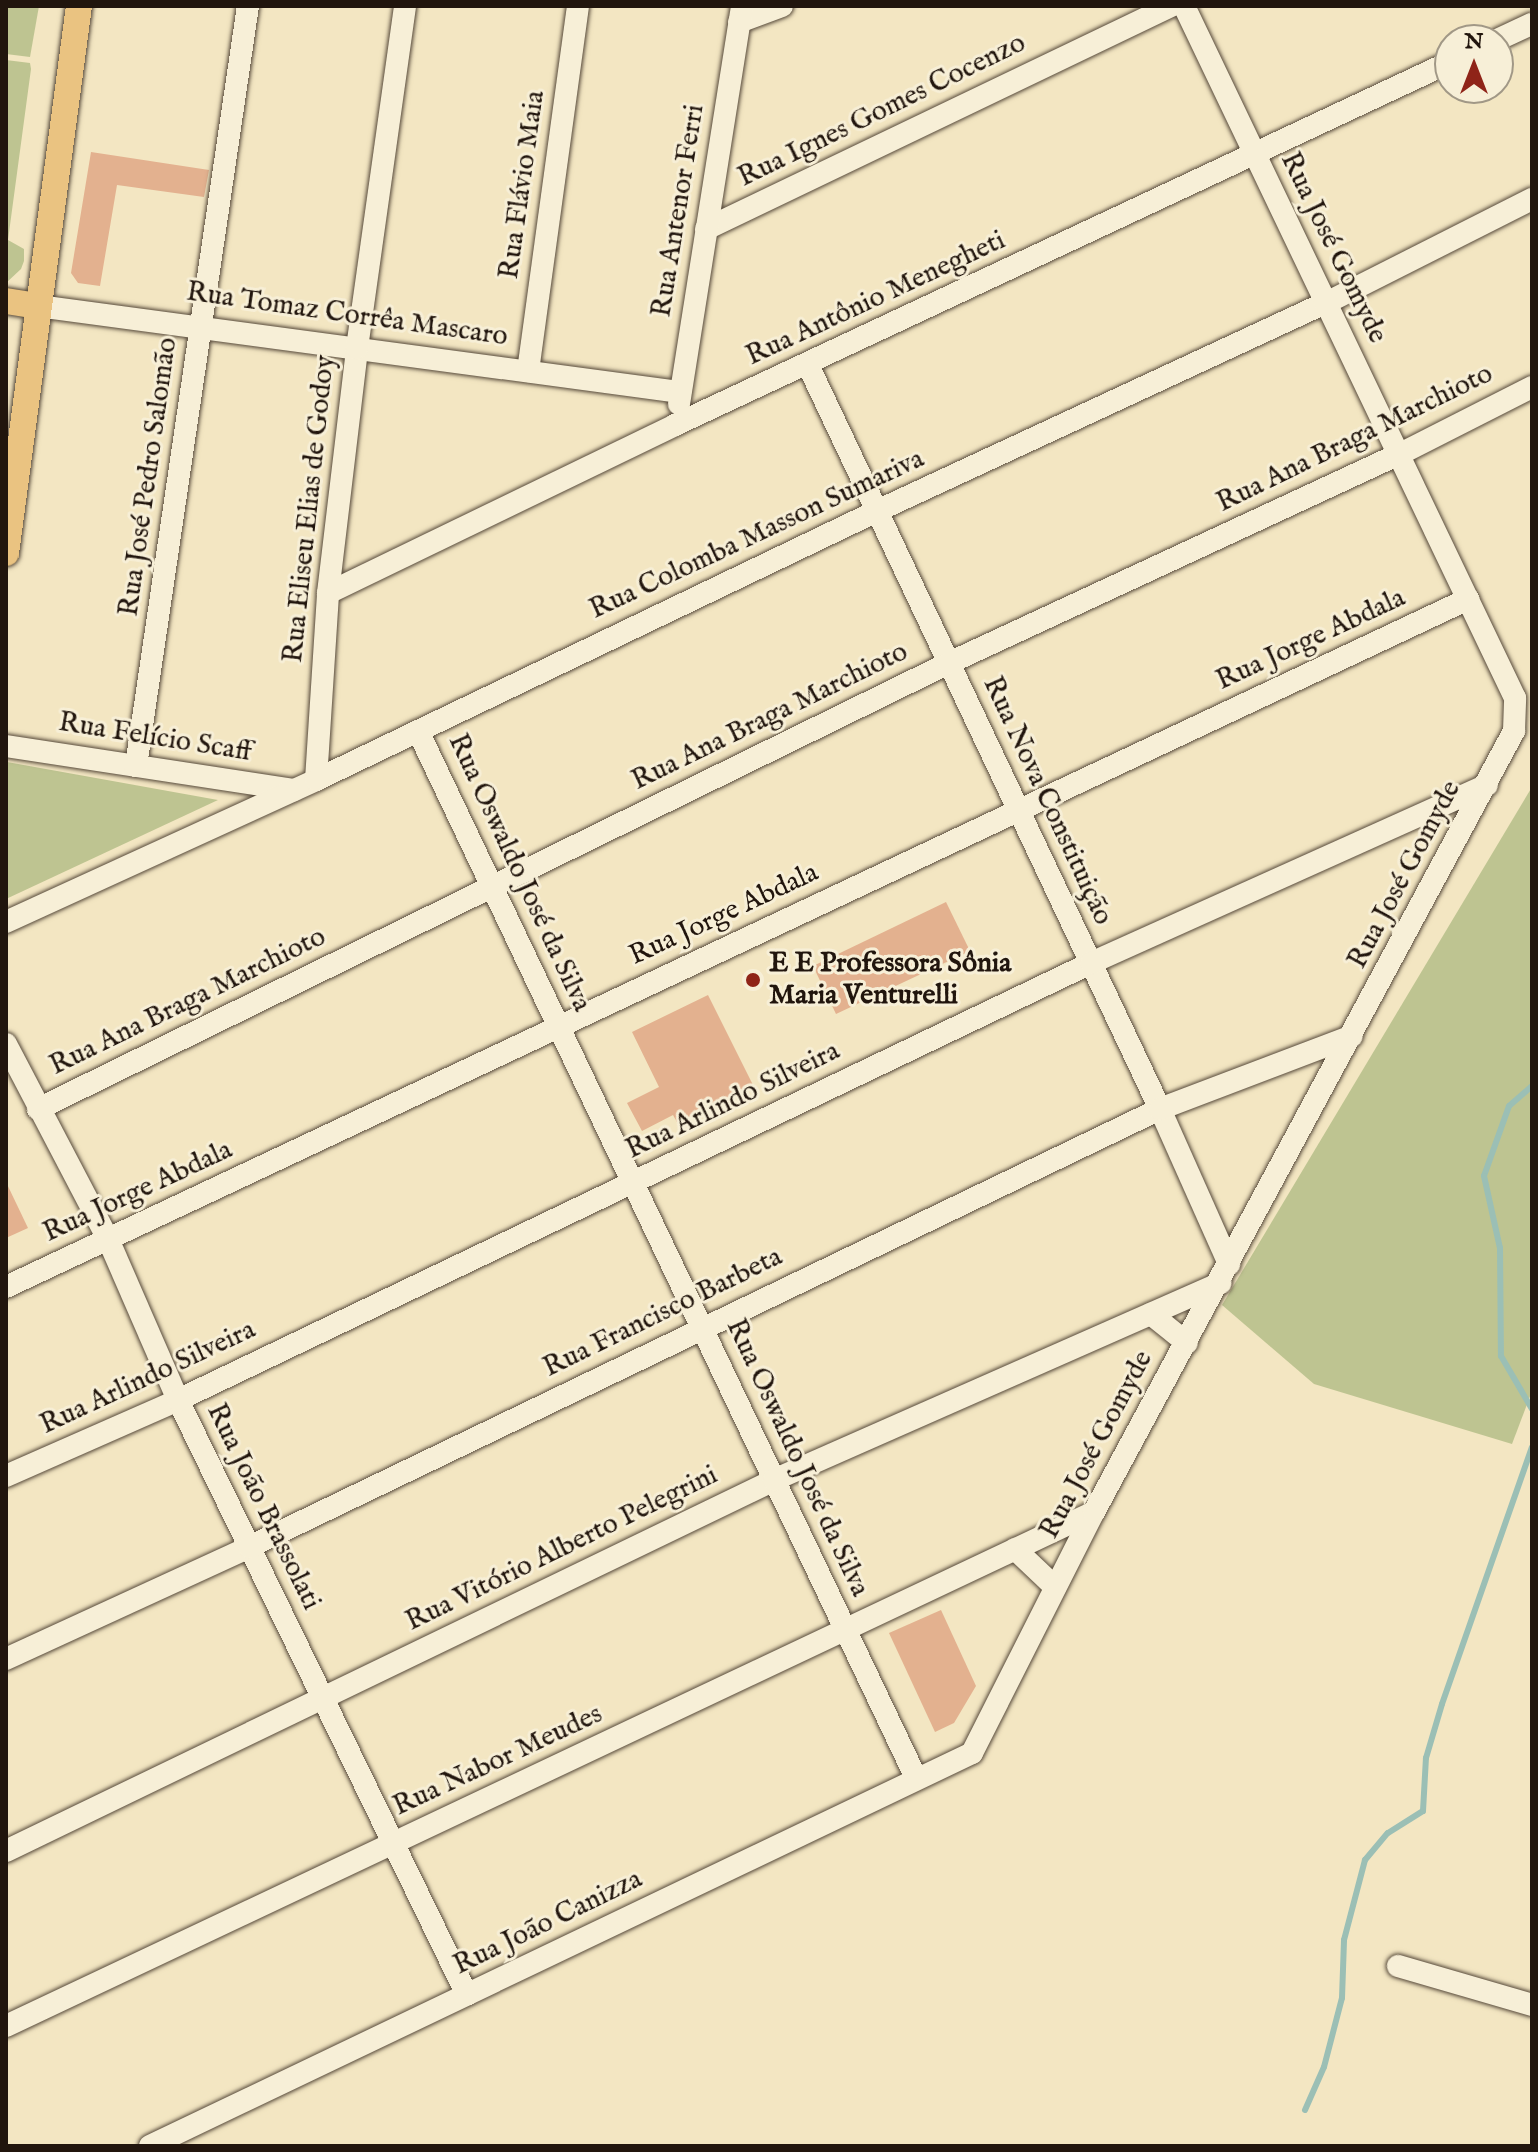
<!DOCTYPE html>
<html>
<head>
<meta charset="utf-8">
<style>
	body { margin:0 }
	#map { position:relative; width:1538px; height:2152px; overflow:hidden; background:#f3e6c2; font-family:"IM FELL English",serif }
	div>[style] { position:absolute }
	.green>* { inset:0; background:#bec491 }
	.stream>* { height:6px; margin:-3px; padding:0 3px; transform-origin:3px; border-radius:3px; background:#9bbfb5 }
	.building>* { inset:0; background:#e3b18f }
	.roads { filter:drop-shadow(0 0 2px #56493a) drop-shadow(0 0 2px #56493a) }
	.minor>* { height:22px; margin:-11px; padding:0 11px; transform-origin:11px; border-radius:11px; background:#f7efd7 }
	.major>* { height:26px; margin:-13px; padding:0 13px; transform-origin:13px; border-radius:13px; background:#eac381 }
	.dots>* { width:22px; height:22px; translate:-50% -50%; box-sizing:border-box; border:4px solid #f7efd7; border-radius:50% }
	span { translate:-50% -50%; white-space:nowrap; text-align:center; line-height:1.15; -webkit-text-stroke:6px #f7efd7; paint-order:stroke }
	.street-label { font-size:28px; color:#21150d }
	.poi-label { font-size:28px; color:#21150d; font-weight:700 }
	.left { translate:0 -50%; text-align:left }
	.frame { position:absolute; inset:0; border:8px solid #21150d; pointer-events:none }
	.north { position:absolute; left:1434px; top:24px; width:80px; height:80px; box-sizing:border-box; background:#f7efd7; border:2px solid #a19886; border-radius:50%; rotate:0deg; font-size:22px; font-weight:700; line-height:32px; text-align:center; color:#21150d }
	.north::after { content:''; display:block; margin:auto; width:28px; height:36px; background:#8f2418; clip-path:polygon(50% 0,100% 100%,50% 72%,0 100%) }
</style>
</head>
<body>
<div id="map">
	<div class="green">
		<i style="clip-path:polygon(6px 6px,39px 6px,30px 57px,6px 54px)"></i>
		<i style="clip-path:polygon(6px 60px,30px 63px,31px 69px,8px 240px,24px 249px,24px 261px,21px 269px,6px 283px)"></i>
		<i style="clip-path:polygon(7px 762px,218px 800px,6px 899px)"></i>
		<i style="clip-path:polygon(1532px 787px,1532px 1391px,1512px 1444px,1314px 1384px,1222px 1305px)"></i>
	</div>
	<div class="stream">
		<i style="left:1532px;top:1086px;width:30px;rotate:139deg"></i>
		<i style="left:1509px;top:1106px;width:74px;rotate:109.7deg"></i>
		<i style="left:1484px;top:1176px;width:74px;rotate:77.5deg"></i>
		<i style="left:1500px;top:1248px;width:108px;rotate:89.5deg"></i>
		<i style="left:1501px;top:1356px;width:61px;rotate:59.7deg"></i>
		<i style="left:1305px;top:2110px;width:47px;rotate:-66.2deg"></i>
		<i style="left:1324px;top:2067px;width:71px;rotate:-75.4deg"></i>
		<i style="left:1342px;top:1998px;width:58px;rotate:-88deg"></i>
		<i style="left:1344px;top:1940px;width:83px;rotate:-75.3deg"></i>
		<i style="left:1365px;top:1860px;width:35px;rotate:-50deg"></i>
		<i style="left:1388px;top:1833px;width:41px;rotate:-32.2deg"></i>
		<i style="left:1423px;top:1811px;width:53px;rotate:-86.8deg"></i>
		<i style="left:1426px;top:1758px;width:56px;rotate:-73.5deg"></i>
		<i style="left:1442px;top:1704px;width:272px;rotate:-70.7deg"></i>
	</div>
	<div class="building">
		<i style="clip-path:polygon(91px 152px,209px 170px,204px 197px,117px 185px,100px 286px,78px 283px,71px 273px)"></i>
		<i style="clip-path:polygon(946px 902px,970px 951px,836px 1014px,813px 966px)"></i>
		<i style="clip-path:polygon(708px 995px,754px 1087px,678px 1124px,673px 1115px,642px 1131px,627px 1103px,659px 1087px,632px 1032px)"></i>
		<i style="clip-path:polygon(6px 1182px,28px 1228px,6px 1238px)"></i>
		<i style="clip-path:polygon(941px 1610px,976px 1686px,954px 1723px,935px 1732px,889px 1633px)"></i>
	</div>
	<div class="roads">
		<div class="minor">
			<i style="left:739px;top:22px;width:46px;rotate:-20.4deg"></i>
			<i style="left:1497px;top:40px;width:38px;rotate:-25deg"></i>
			<i style="left:706px;top:229px;width:516px;rotate:-25.62deg"></i>
			<i style="left:38px;top:306px;width:648px;rotate:7.63deg"></i>
			<i style="left:808px;top:365px;width:823px;rotate:64.68deg"></i>
			<i style="left:1160px;top:1109px;width:170px;rotate:66deg"></i>
			<i style="left:528px;top:371px;width:368px;rotate:-82.2deg"></i>
			<i style="left:679px;top:404px;width:403px;rotate:-81deg"></i>
			<i style="left:328px;top:593px;width:386px;rotate:-25.8deg"></i>
			<i style="left:675px;top:425px;width:856px;rotate:-25.1deg"></i>
			<i style="left:418px;top:731px;width:1159px;rotate:64.56deg"></i>
			<i style="left:6px;top:746px;width:291px;rotate:8.7deg"></i>
			<i style="left:136px;top:766px;width:768px;rotate:-81.62deg"></i>
			<i style="left:316px;top:780px;width:187px;rotate:-86.3deg"></i>
			<i style="left:328px;top:593px;width:247px;rotate:-83.2deg"></i>
			<i style="left:357px;top:348px;width:345px;rotate:-82deg"></i>
			<i style="left:6px;top:922px;width:341px;rotate:-24.6deg"></i>
			<i style="left:316px;top:780px;width:622px;rotate:-25.62deg"></i>
			<i style="left:877px;top:511px;width:495px;rotate:-24.9deg"></i>
			<i style="left:1326px;top:303px;width:231px;rotate:-26.8deg"></i>
			<i style="left:6px;top:1044px;width:220px;rotate:62.4deg"></i>
			<i style="left:108px;top:1239px;width:176px;rotate:66.5deg"></i>
			<i style="left:178px;top:1400px;width:661px;rotate:64.09deg"></i>
			<i style="left:38px;top:1109px;width:1014px;rotate:-26.09deg"></i>
			<i style="left:949px;top:663px;width:497px;rotate:-24.9deg"></i>
			<i style="left:1400px;top:454px;width:148px;rotate:-26.9deg"></i>
			<i style="left:6px;top:1287px;width:1616px;rotate:-25.2deg"></i>
			<i style="left:1151px;top:1314px;width:46px;rotate:38.9deg"></i>
			<i style="left:6px;top:1476px;width:188px;rotate:-23.8deg"></i>
			<i style="left:178px;top:1400px;width:1012px;rotate:-25.58deg"></i>
			<i style="left:1091px;top:963px;width:434px;rotate:-24.2deg"></i>
			<i style="left:1015px;top:1549px;width:55px;rotate:43.5deg"></i>
			<i style="left:6px;top:1659px;width:268px;rotate:-24.7deg"></i>
			<i style="left:249px;top:1547px;width:1011px;rotate:-25.68deg"></i>
			<i style="left:1160px;top:1109px;width:205px;rotate:-20.8deg"></i>
			<i style="left:6px;top:1851px;width:853px;rotate:-25.78deg"></i>
			<i style="left:774px;top:1480px;width:488px;rotate:-23.8deg"></i>
			<i style="left:1398px;top:1966px;width:140px;rotate:16.2deg"></i>
			<i style="left:6px;top:2026px;width:1203px;rotate:-25.29deg"></i>
			<i style="left:150px;top:2146px;width:911px;rotate:-25.55deg"></i>
			<i style="left:972px;top:1753px;width:270px;rotate:-63.2deg"></i>
			<i style="left:1094px;top:1512px;width:887px;rotate:-61.73deg"></i>
			<i style="left:1514px;top:731px;width:33px;rotate:-88deg"></i>
			<i style="left:1515px;top:698px;width:767px;rotate:-115.56deg"></i>
		</div>
		<div class="major">
			<i style="left:6px;top:301px;width:32px;rotate:9deg"></i>
			<i style="left:6px;top:553px;width:552px;rotate:-82.4deg"></i>
		</div>
	</div>
	<div class="dots">
		<i style="left:753px;top:980px;background:#8f2418"></i>
	</div>
	<div class="street-label">
		<span style="left:882px;top:111px;rotate:-26deg">Rua Ignes Gomes Cocenzo</span>
		<span style="left:523px;top:185px;rotate:-82deg">Rua Flávio Maia</span>
		<span style="left:679px;top:211px;rotate:-81deg">Rua Antenor Ferri</span>
		<span style="left:1333px;top:248px;rotate:64deg">Rua José Gomyde</span>
		<span style="left:876px;top:299px;rotate:-25deg">Rua Antônio Menegheti</span>
		<span style="left:347px;top:315px;rotate:8deg">Rua Tomaz Corrêa Mascaro</span>
		<span style="left:1355px;top:439px;rotate:-26deg">Rua Ana Braga Marchioto</span>
		<span style="left:149px;top:477px;rotate:-82deg">Rua José Pedro Salomão</span>
		<span style="left:310px;top:509px;rotate:-84deg">Rua Eliseu Elias de Godoy</span>
		<span style="left:757px;top:535px;rotate:-25deg">Rua Colomba Masson Sumariva</span>
		<span style="left:1311px;top:640px;rotate:-25deg">Rua Jorge Abdala</span>
		<span style="left:770px;top:717px;rotate:-26deg">Rua Ana Braga Marchioto</span>
		<span style="left:155px;top:738px;rotate:9deg">Rua Felício Scaff</span>
		<span style="left:1047px;top:801px;rotate:65deg">Rua Nova Constituição</span>
		<span style="left:519px;top:873px;rotate:65deg">Rua Oswaldo José da Silva</span>
		<span style="left:1405px;top:875px;rotate:-62deg">Rua José Gomyde</span>
		<span style="left:724px;top:915px;rotate:-25deg">Rua Jorge Abdala</span>
		<span style="left:188px;top:1002px;rotate:-26deg">Rua Ana Braga Marchioto</span>
		<span style="left:733px;top:1101px;rotate:-26deg">Rua Arlindo Silveira</span>
		<span style="left:138px;top:1192px;rotate:-25deg">Rua Jorge Abdala</span>
		<span style="left:663px;top:1313px;rotate:-26deg">Rua Francisco Barbeta</span>
		<span style="left:148px;top:1378px;rotate:-25deg">Rua Arlindo Silveira</span>
		<span style="left:1097px;top:1445px;rotate:-62deg">Rua José Gomyde</span>
		<span style="left:797px;top:1458px;rotate:65deg">Rua Oswaldo José da Silva</span>
		<span style="left:263px;top:1507px;rotate:64deg">Rua João Brassolati</span>
		<span style="left:562px;top:1549px;rotate:-26deg">Rua Vitório Alberto Pelegrini</span>
		<span style="left:498px;top:1761px;rotate:-25deg">Rua Nabor Meudes</span>
		<span style="left:548px;top:1923px;rotate:-26deg">Rua João Canizza</span>
	</div>
	<div class="poi-label">
		<span class="left" style="left:769px;top:980px">E E Professora Sônia<br>Maria Venturelli</span>
	</div>
	<div class="frame"></div>
	<div class="north">N</div>
</div>
</body>
</html>
